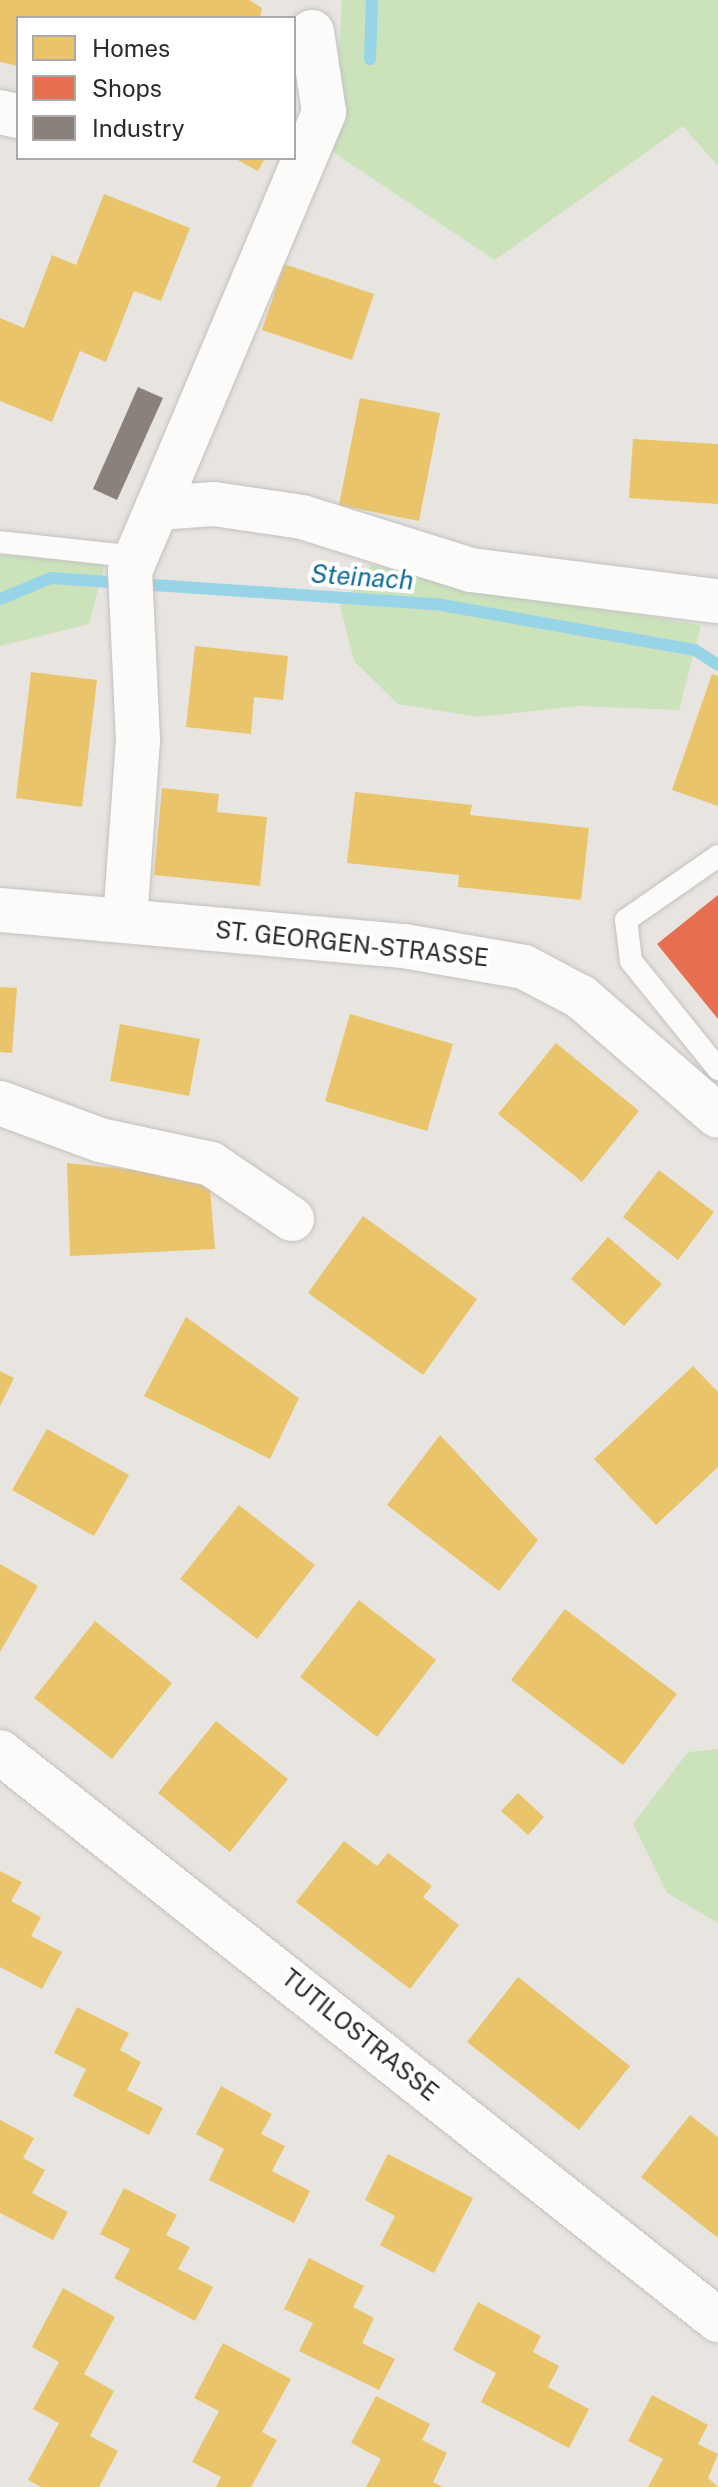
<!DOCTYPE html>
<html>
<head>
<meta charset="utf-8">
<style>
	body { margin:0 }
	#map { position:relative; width:718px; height:2487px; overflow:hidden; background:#e8e5e0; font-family:"Public Sans",sans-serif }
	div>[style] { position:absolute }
	.green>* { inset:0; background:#cbe2bb }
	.homes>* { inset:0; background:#e9c46a }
	.shops>* { inset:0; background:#e76f51 }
	.industry>* { inset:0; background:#8a817c }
	.stream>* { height:12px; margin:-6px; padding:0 6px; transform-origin:6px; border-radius:6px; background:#97d4e7 }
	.roads { filter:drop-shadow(0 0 2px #c2c1c1) drop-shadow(0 0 2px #c2c1c1) }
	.lane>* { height:22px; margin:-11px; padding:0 11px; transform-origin:11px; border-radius:11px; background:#fcfbfa }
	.street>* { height:44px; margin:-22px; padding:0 22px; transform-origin:22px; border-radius:22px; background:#fcfbfa }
	.secondary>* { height:44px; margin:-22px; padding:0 22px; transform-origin:22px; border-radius:22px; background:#fcfbfa }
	span { translate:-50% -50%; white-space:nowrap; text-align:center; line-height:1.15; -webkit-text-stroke:8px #fff; paint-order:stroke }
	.street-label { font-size:24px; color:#2b2b2b }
	.water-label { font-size:26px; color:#126b97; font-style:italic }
	.legend { position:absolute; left:16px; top:16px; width:280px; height:144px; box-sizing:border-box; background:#fff; border:2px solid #aaa; margin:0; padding:10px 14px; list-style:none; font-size:24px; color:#2b2b2b }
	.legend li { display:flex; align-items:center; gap:16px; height:40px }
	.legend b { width:40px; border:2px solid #aaa }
</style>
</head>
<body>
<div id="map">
	<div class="green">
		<i style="clip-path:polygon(342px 0,718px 0,718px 166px,683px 126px,495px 260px,333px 152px)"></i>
		<i style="clip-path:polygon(0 555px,106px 560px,89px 624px,0 646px)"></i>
		<i style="clip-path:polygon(371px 565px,476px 589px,701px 625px,679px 710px,578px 706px,478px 717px,398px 704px,354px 661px,340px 606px)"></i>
		<i style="clip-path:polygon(718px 1749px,718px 1923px,667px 1893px,633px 1824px,688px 1752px)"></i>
	</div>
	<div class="homes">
		<i style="clip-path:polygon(0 0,249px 0,262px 8px,260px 18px,18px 18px,18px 66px,0 62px)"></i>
		<i style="clip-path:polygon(234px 158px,265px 158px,258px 171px)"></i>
		<i style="clip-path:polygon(104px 194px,190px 228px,161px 301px,134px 291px,106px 362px,80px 351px,52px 422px,0 401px,0 318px,24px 328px,52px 255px,76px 265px)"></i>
		<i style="clip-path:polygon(284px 264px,374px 294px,352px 360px,262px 330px)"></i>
		<i style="clip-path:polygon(360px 398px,440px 413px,419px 521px,339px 505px)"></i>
		<i style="clip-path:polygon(633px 439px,718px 444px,718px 504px,629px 498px)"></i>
		<i style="clip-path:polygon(195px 646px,288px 656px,283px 700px,254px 697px,251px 734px,186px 727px)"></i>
		<i style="clip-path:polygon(31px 672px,97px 680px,82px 807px,16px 798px)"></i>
		<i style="clip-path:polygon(712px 674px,718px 676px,718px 806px,672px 790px)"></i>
		<i style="clip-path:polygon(162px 788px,219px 794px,217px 812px,267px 817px,260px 886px,154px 875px)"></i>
		<i style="clip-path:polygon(355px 792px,472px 805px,470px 815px,589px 828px,581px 900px,458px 887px,459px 875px,347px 863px)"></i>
		<i style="clip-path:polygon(0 987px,17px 988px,12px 1053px,0 1052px)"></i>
		<i style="clip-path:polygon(350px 1014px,453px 1044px,427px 1131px,325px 1101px)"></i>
		<i style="clip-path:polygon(120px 1024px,200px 1039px,189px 1096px,110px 1081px)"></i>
		<i style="clip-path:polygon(556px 1043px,639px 1111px,582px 1182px,498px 1114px)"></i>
		<i style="clip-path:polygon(67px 1163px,209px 1177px,215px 1249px,70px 1256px)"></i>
		<i style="clip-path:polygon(659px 1170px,714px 1212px,678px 1260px,623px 1217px)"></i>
		<i style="clip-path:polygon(363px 1216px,477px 1299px,423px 1375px,308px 1293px)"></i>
		<i style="clip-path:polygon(608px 1237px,662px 1284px,624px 1326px,571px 1279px)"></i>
		<i style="clip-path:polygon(186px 1317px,299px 1398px,270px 1459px,144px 1396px)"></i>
		<i style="clip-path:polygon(693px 1366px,718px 1392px,718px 1467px,656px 1525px,594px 1459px)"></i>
		<i style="clip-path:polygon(0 1371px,14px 1378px,0 1406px)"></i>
		<i style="clip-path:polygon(47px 1429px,129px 1475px,94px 1536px,12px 1490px)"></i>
		<i style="clip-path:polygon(440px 1435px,538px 1540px,499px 1591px,387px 1505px)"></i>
		<i style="clip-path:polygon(239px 1505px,315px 1565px,257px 1639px,180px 1579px)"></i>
		<i style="clip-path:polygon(0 1564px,38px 1586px,0 1652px)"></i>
		<i style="clip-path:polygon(359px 1600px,436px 1660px,377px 1737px,300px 1677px)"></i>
		<i style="clip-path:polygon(565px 1609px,677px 1694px,623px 1765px,511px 1680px)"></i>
		<i style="clip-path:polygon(95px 1621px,172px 1683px,112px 1759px,34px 1698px)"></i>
		<i style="clip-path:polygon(216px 1721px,288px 1779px,230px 1852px,158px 1793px)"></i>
		<i style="clip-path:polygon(518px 1793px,544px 1817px,528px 1835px,501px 1811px)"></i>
		<i style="clip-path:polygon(344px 1841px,377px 1866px,388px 1853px,432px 1886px,423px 1897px,459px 1925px,410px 1989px,296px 1902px)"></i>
		<i style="clip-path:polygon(0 1871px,22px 1882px,11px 1901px,41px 1917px,31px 1936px,62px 1952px,42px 1989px,0 1967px)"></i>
		<i style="clip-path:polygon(518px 1977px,630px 2066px,579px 2130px,467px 2042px)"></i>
		<i style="clip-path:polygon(77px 2007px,129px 2033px,120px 2050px,141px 2062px,127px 2090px,163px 2108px,149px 2135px,73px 2096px,86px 2069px,54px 2053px)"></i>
		<i style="clip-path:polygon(221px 2086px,272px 2114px,261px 2134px,285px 2146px,272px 2171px,310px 2191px,294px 2223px,209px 2180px,224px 2149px,196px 2134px)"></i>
		<i style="clip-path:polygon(690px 2115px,718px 2137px,718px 2238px,641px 2177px)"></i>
		<i style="clip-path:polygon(0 2120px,34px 2138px,23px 2158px,45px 2170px,32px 2193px,68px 2212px,53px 2240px,0 2213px)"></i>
		<i style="clip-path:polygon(388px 2154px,473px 2198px,434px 2273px,380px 2245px,395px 2216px,365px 2200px)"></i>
		<i style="clip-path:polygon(124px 2188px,177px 2215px,166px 2235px,190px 2247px,178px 2269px,213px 2287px,195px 2321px,114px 2278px,130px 2249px,100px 2234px)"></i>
		<i style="clip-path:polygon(309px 2258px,364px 2286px,353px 2307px,374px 2318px,362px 2343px,395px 2359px,379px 2390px,299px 2351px,313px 2323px,284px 2309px)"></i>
		<i style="clip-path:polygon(63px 2288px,115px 2317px,84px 2374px,114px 2391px,90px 2436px,118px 2451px,99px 2487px,41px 2487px,28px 2480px,59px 2423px,33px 2409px,59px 2362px,32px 2347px)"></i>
		<i style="clip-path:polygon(478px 2302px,541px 2336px,533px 2352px,559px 2366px,548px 2387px,589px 2409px,569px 2448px,481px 2402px,496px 2373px,453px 2350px)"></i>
		<i style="clip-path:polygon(223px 2343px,291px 2379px,262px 2432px,277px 2440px,251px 2487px,216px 2487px,221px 2477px,192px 2462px,219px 2411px,194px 2398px)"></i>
		<i style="clip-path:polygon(652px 2395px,708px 2425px,698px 2444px,718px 2454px,708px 2478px,718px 2487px,648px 2487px,663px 2459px,628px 2441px)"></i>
		<i style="clip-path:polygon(376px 2396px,430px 2424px,422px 2440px,447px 2453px,433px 2482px,443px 2487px,366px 2487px,381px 2459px,351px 2443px)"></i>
	</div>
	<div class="shops">
		<i style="clip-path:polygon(718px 895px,718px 1019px,657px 944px)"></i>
	</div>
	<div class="industry">
		<i style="clip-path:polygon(138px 387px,163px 398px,117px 500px,93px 489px)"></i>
	</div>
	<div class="stream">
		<i style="left:370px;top:59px;width:59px;rotate:-88.1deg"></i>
		<i style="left:0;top:599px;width:55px;rotate:-22.4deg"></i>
		<i style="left:51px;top:578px;width:386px;rotate:3.9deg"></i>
		<i style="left:436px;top:604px;width:263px;rotate:10.1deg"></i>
		<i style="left:695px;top:650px;width:27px;rotate:33deg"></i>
	</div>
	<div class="roads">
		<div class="lane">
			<i style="left:0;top:542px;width:138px;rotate:6.2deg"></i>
			<i style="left:718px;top:856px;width:112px;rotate:145.2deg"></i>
			<i style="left:626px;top:920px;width:41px;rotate:83deg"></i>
			<i style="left:631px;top:961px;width:139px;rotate:51.1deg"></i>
		</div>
		<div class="street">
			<i style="left:0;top:112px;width:18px;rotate:13deg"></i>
			<i style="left:157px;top:508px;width:430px;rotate:-67.1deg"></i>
			<i style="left:324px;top:112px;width:81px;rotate:-98.5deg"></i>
			<i style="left:125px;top:921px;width:181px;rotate:-85.9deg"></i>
			<i style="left:138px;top:740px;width:169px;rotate:-92.7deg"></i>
			<i style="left:130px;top:571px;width:69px;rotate:-66.8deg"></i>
			<i style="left:157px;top:508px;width:57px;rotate:-4deg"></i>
			<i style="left:214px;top:504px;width:89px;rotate:8.4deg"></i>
			<i style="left:302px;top:517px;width:177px;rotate:17.4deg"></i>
			<i style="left:471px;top:570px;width:249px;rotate:7.2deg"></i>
			<i style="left:0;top:1103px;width:107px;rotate:20.3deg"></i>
			<i style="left:100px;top:1140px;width:114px;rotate:12.2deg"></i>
			<i style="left:211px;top:1164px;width:98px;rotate:34.2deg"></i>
			<i style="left:0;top:1752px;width:916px;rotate:38.35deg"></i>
		</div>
		<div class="secondary">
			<i style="left:0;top:910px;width:406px;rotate:5.1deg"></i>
			<i style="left:404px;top:946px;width:122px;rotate:9.9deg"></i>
			<i style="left:524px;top:967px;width:64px;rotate:27.8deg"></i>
			<i style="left:581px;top:997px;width:181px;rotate:41deg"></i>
		</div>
	</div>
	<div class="street-label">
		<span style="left:352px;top:944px;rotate:6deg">ST. GEORGEN-STRASSE</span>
		<span style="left:360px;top:2035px;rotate:39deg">TUTILOSTRASSE</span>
	</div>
	<div class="water-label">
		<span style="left:362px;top:577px;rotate:4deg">Steinach</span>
	</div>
	<ul class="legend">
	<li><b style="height:22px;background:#e9c46a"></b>Homes</li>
	<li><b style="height:22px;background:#e76f51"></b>Shops</li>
	<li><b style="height:22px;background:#8a817c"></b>Industry</li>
	</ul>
</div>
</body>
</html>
